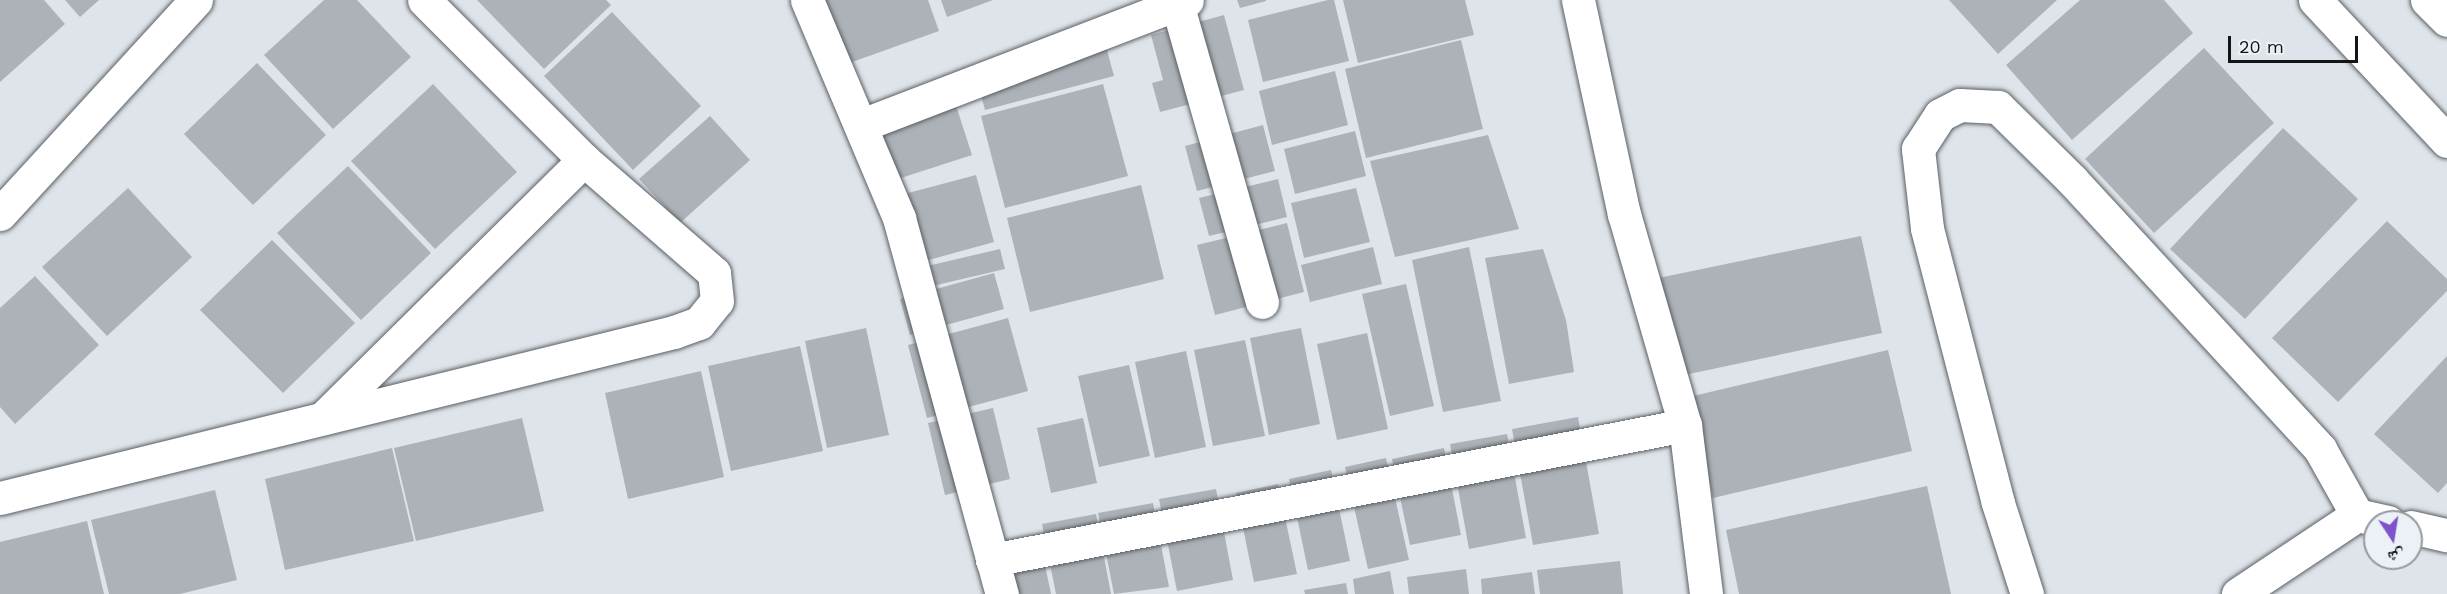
<!DOCTYPE html>
<html>
<head>
<meta charset="utf-8">
<style>
	body { margin:0 }
	#map { position:relative; width:2447px; height:594px; overflow:hidden; background:#dee4ea; font-family:"Work Sans","Noto Naskh Arabic",sans-serif }
	div>[style] { position:absolute }
	.building>* { inset:0; background:#adb2b8 }
	.roads { filter:drop-shadow(0 0 2px #5a5f64) drop-shadow(0 0 2px #5a5f64) }
	.minor>* { height:33px; margin:-16.5px; padding:0 16.5px; transform-origin:16.5px; border-radius:16.5px; background:#fff }
	span { translate:-50% -50%; white-space:nowrap; text-align:center; line-height:1.15; -webkit-text-stroke:4.5px #ecf1f7; paint-order:stroke }
	.north { position:absolute; left:2363px; top:510px; width:60px; height:60px; box-sizing:border-box; background:#ecf1f7; border:2px solid #95999d; border-radius:50%; rotate:168deg; font-size:16px; font-weight:700; line-height:24px; text-align:center; color:#131517 }
	.north::after { content:''; display:block; margin:auto; width:21px; height:27px; background:#7e53cc; clip-path:polygon(50% 0,100% 100%,50% 72%,0 100%) }
	.scale { position:absolute; left:2228px; top:36px; width:130px; height:27px; box-sizing:border-box; border:3px solid #131517; border-top:0; padding-left:8px; font-size:18px; line-height:21px; white-space:nowrap; color:#131517; -webkit-text-stroke:4px #ecf1f7; paint-order:stroke }
</style>
</head>
<body>
<div id="map">
	<div class="building">
		<i style="clip-path:polygon(0 0,44px 0,65px 24px,0 82px)"></i>
		<i style="clip-path:polygon(65px 0,99px 0,80px 17px)"></i>
		<i style="clip-path:polygon(324px 0,357px 0,411px 57px,333px 129px,264px 55px)"></i>
		<i style="clip-path:polygon(477px 0,606px 0,611px 5px,544px 69px)"></i>
		<i style="clip-path:polygon(820px 0,928px 0,939px 31px,841px 66px)"></i>
		<i style="clip-path:polygon(941px 0,993px 0,947px 17px)"></i>
		<i style="clip-path:polygon(1237px 0,1266px 0,1266px 1px,1240px 8px)"></i>
		<i style="clip-path:polygon(1328px 0,1334px 0,1349px 61px,1263px 82px,1248px 20px)"></i>
		<i style="clip-path:polygon(1343px 0,1465px 0,1474px 35px,1358px 63px)"></i>
		<i style="clip-path:polygon(1949px 0,2057px 0,1998px 54px)"></i>
		<i style="clip-path:polygon(2080px 0,2164px 0,2193px 33px,2072px 140px,2006px 65px)"></i>
		<i style="clip-path:polygon(612px 12px,701px 106px,633px 170px,544px 76px)"></i>
		<i style="clip-path:polygon(1224px 15px,1244px 90px,1160px 112px,1152px 83px,1163px 80px,1151px 35px)"></i>
		<i style="clip-path:polygon(1104px 39px,1114px 76px,985px 110px,975px 73px)"></i>
		<i style="clip-path:polygon(1461px 40px,1483px 129px,1366px 158px,1345px 69px)"></i>
		<i style="clip-path:polygon(2204px 48px,2274px 123px,2154px 233px,2085px 159px)"></i>
		<i style="clip-path:polygon(257px 63px,326px 135px,253px 205px,184px 134px)"></i>
		<i style="clip-path:polygon(1335px 71px,1348px 125px,1272px 145px,1259px 91px)"></i>
		<i style="clip-path:polygon(433px 84px,517px 172px,435px 249px,351px 161px)"></i>
		<i style="clip-path:polygon(949px 84px,972px 155px,873px 187px,850px 115px)"></i>
		<i style="clip-path:polygon(1103px 84px,1128px 176px,1005px 208px,981px 116px)"></i>
		<i style="clip-path:polygon(710px 116px,750px 160px,680px 223px,639px 179px)"></i>
		<i style="clip-path:polygon(1263px 125px,1275px 171px,1197px 191px,1185px 146px)"></i>
		<i style="clip-path:polygon(2283px 128px,2358px 199px,2245px 319px,2170px 249px)"></i>
		<i style="clip-path:polygon(1355px 131px,1366px 176px,1295px 194px,1284px 149px)"></i>
		<i style="clip-path:polygon(1488px 135px,1519px 229px,1395px 257px,1370px 161px)"></i>
		<i style="clip-path:polygon(348px 166px,431px 253px,361px 320px,277px 233px)"></i>
		<i style="clip-path:polygon(976px 175px,994px 242px,896px 269px,878px 201px)"></i>
		<i style="clip-path:polygon(1278px 179px,1287px 217px,1209px 236px,1199px 198px)"></i>
		<i style="clip-path:polygon(1141px 185px,1164px 279px,1030px 312px,1007px 218px)"></i>
		<i style="clip-path:polygon(128px 188px,192px 257px,107px 336px,42px 267px)"></i>
		<i style="clip-path:polygon(1356px 188px,1370px 242px,1304px 258px,1291px 203px)"></i>
		<i style="clip-path:polygon(2387px 221px,2447px 279px,2447px 291px,2338px 402px,2272px 338px)"></i>
		<i style="clip-path:polygon(1287px 223px,1304px 292px,1215px 315px,1197px 245px)"></i>
		<i style="clip-path:polygon(1861px 236px,1882px 333px,1670px 378px,1649px 280px)"></i>
		<i style="clip-path:polygon(272px 240px,355px 323px,283px 393px,200px 310px)"></i>
		<i style="clip-path:polygon(1373px 247px,1382px 284px,1310px 302px,1301px 265px)"></i>
		<i style="clip-path:polygon(1469px 247px,1501px 401px,1443px 412px,1412px 260px)"></i>
		<i style="clip-path:polygon(1000px 249px,1005px 269px,911px 291px,906px 271px)"></i>
		<i style="clip-path:polygon(1543px 249px,1566px 320px,1574px 372px,1509px 384px,1485px 258px)"></i>
		<i style="clip-path:polygon(994px 273px,1004px 309px,910px 335px,900px 299px)"></i>
		<i style="clip-path:polygon(35px 276px,99px 345px,15px 424px,0 407px,0 308px)"></i>
		<i style="clip-path:polygon(1406px 284px,1434px 406px,1390px 416px,1362px 294px)"></i>
		<i style="clip-path:polygon(1008px 318px,1028px 391px,927px 418px,908px 345px)"></i>
		<i style="clip-path:polygon(866px 328px,889px 435px,827px 448px,805px 341px)"></i>
		<i style="clip-path:polygon(1301px 328px,1320px 424px,1269px 435px,1250px 338px)"></i>
		<i style="clip-path:polygon(1367px 333px,1388px 429px,1337px 440px,1317px 344px)"></i>
		<i style="clip-path:polygon(1245px 340px,1265px 436px,1213px 446px,1194px 350px)"></i>
		<i style="clip-path:polygon(800px 346px,823px 451px,731px 471px,708px 366px)"></i>
		<i style="clip-path:polygon(1888px 350px,1912px 451px,1713px 498px,1689px 397px)"></i>
		<i style="clip-path:polygon(1186px 351px,1206px 447px,1155px 458px,1135px 362px)"></i>
		<i style="clip-path:polygon(2447px 356px,2447px 483px,2438px 493px,2374px 434px)"></i>
		<i style="clip-path:polygon(1129px 365px,1150px 456px,1099px 467px,1078px 376px)"></i>
		<i style="clip-path:polygon(701px 371px,724px 477px,628px 499px,605px 393px)"></i>
		<i style="clip-path:polygon(993px 408px,1010px 479px,945px 495px,928px 423px)"></i>
		<i style="clip-path:polygon(1578px 417px,1599px 534px,1533px 545px,1512px 429px)"></i>
		<i style="clip-path:polygon(522px 418px,544px 511px,416px 541px,394px 448px)"></i>
		<i style="clip-path:polygon(1083px 418px,1097px 483px,1051px 493px,1037px 428px)"></i>
		<i style="clip-path:polygon(1507px 434px,1526px 538px,1469px 549px,1450px 444px)"></i>
		<i style="clip-path:polygon(392px 448px,414px 541px,285px 570px,265px 479px)"></i>
		<i style="clip-path:polygon(1444px 448px,1461px 535px,1410px 545px,1392px 459px)"></i>
		<i style="clip-path:polygon(1386px 458px,1409px 560px,1368px 569px,1345px 467px)"></i>
		<i style="clip-path:polygon(1331px 470px,1350px 561px,1308px 570px,1289px 479px)"></i>
		<i style="clip-path:polygon(1278px 484px,1297px 574px,1254px 582px,1236px 493px)"></i>
		<i style="clip-path:polygon(1927px 486px,1951px 594px,1739px 594px,1726px 530px)"></i>
		<i style="clip-path:polygon(1216px 489px,1233px 580px,1177px 591px,1159px 499px)"></i>
		<i style="clip-path:polygon(215px 490px,237px 580px,180px 594px,109px 594px,91px 520px)"></i>
		<i style="clip-path:polygon(1153px 503px,1169px 587px,1114px 594px,1098px 513px)"></i>
		<i style="clip-path:polygon(1096px 514px,1111px 594px,1056px 594px,1042px 524px)"></i>
		<i style="clip-path:polygon(87px 521px,104px 594px,0 594px,0 542px)"></i>
		<i style="clip-path:polygon(1039px 536px,1051px 594px,991px 594px)"></i>
		<i style="clip-path:polygon(1620px 561px,1623px 594px,1540px 594px,1537px 570px)"></i>
		<i style="clip-path:polygon(1466px 569px,1469px 594px,1409px 594px,1407px 577px)"></i>
		<i style="clip-path:polygon(1390px 571px,1394px 594px,1355px 594px,1353px 579px)"></i>
		<i style="clip-path:polygon(1532px 572px,1535px 594px,1482px 594px,1481px 579px)"></i>
		<i style="clip-path:polygon(1346px 583px,1348px 594px,1305px 594px,1304px 590px)"></i>
	</div>
	<div class="roads">
		<div class="minor">
			<i style="left:807px;top:0;width:237px;rotate:67.1deg"></i>
			<i style="left:899px;top:218px;width:390px;rotate:74.7deg"></i>
			<i style="left:1176px;top:0;width:314px;rotate:74.1deg"></i>
			<i style="left:1578px;top:0;width:219px;rotate:77.9deg"></i>
			<i style="left:1624px;top:214px;width:220px;rotate:73.9deg"></i>
			<i style="left:1685px;top:425px;width:170px;rotate:82.9deg"></i>
			<i style="left:2315px;top:0;width:193px;rotate:46.9deg"></i>
			<i style="left:2427px;top:0;width:28px;rotate:45deg"></i>
			<i style="left:862px;top:125px;width:348px;rotate:-21deg"></i>
			<i style="left:0;top:214px;width:290px;rotate:-47.5deg"></i>
			<i style="left:323px;top:418px;width:367px;rotate:-44.7deg"></i>
			<i style="left:0;top:498px;width:694px;rotate:-13.84deg"></i>
			<i style="left:674px;top:332px;width:27px;rotate:-20deg"></i>
			<i style="left:699px;top:323px;width:28px;rotate:-51deg"></i>
			<i style="left:717px;top:301px;width:28px;rotate:-96deg"></i>
			<i style="left:714px;top:273px;width:172px;rotate:-139deg"></i>
			<i style="left:584px;top:160px;width:226px;rotate:-135deg"></i>
			<i style="left:2357px;top:515px;width:32px;rotate:13deg"></i>
			<i style="left:2411px;top:527px;width:37px;rotate:13deg"></i>
			<i style="left:992px;top:560px;width:706px;rotate:-11.02deg"></i>
			<i style="left:2027px;top:594px;width:96px;rotate:-107.7deg"></i>
			<i style="left:1998px;top:503px;width:284px;rotate:-104.5deg"></i>
			<i style="left:1927px;top:228px;width:80px;rotate:-96.5deg"></i>
			<i style="left:1918px;top:149px;width:40px;rotate:-57.1deg"></i>
			<i style="left:1940px;top:115px;width:22px;rotate:-27deg"></i>
			<i style="left:1960px;top:105px;width:38px;rotate:3deg"></i>
			<i style="left:1998px;top:107px;width:104px;rotate:44.6deg"></i>
			<i style="left:2072px;top:180px;width:366px;rotate:47.3deg"></i>
			<i style="left:2320px;top:449px;width:76px;rotate:60.7deg"></i>
			<i style="left:2357px;top:515px;width:143px;rotate:146.4deg"></i>
		</div>
	</div>
	<div class="north">ش</div>
	<div class="scale">20 m</div>
</div>
</body>
</html>
